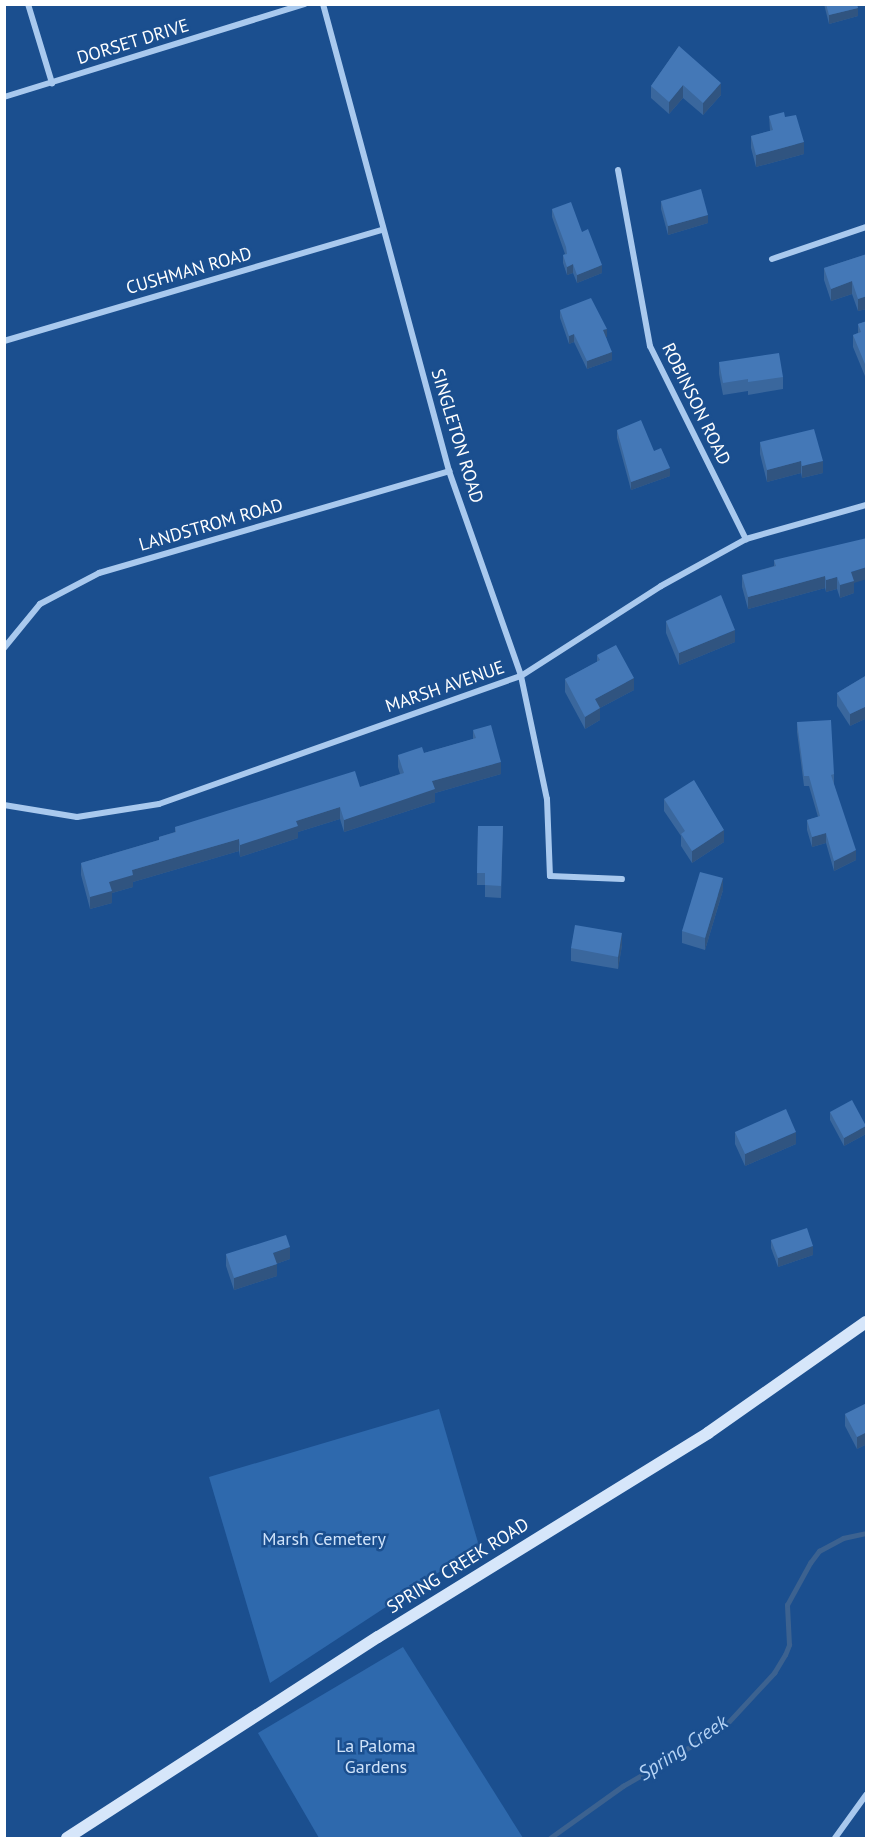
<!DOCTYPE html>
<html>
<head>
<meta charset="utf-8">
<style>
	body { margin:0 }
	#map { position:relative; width:871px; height:1843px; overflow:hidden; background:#1b4f8f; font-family:"PT Sans",sans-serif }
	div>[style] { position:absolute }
	.green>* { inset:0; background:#2e69ad }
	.stream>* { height:4.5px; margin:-2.25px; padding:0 2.25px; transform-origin:2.25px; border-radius:2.25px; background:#3c6290 }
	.street>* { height:6px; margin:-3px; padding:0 3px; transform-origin:3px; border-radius:3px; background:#a9c9ee }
	.secondary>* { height:12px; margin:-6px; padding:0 6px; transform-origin:6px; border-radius:6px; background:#d6e6fa }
	.wall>* { inset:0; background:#3a679d }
	.shaded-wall>* { inset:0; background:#305480 }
	.building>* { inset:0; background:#4478b7 }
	span { translate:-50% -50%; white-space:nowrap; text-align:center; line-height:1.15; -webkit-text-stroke:5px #1b4f8f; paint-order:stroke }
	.street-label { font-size:18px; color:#fff }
	.park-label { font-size:18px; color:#cfe3fa }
	.water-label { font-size:20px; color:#b5d3f5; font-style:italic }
	.frame { position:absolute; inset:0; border:6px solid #fff; pointer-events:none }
</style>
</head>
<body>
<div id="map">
	<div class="green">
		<i style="clip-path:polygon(439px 1409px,479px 1546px,270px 1683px,209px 1477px)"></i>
		<i style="clip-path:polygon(403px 1647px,523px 1838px,319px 1838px,258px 1733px)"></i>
	</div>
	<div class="stream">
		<i style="left:550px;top:1838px;width:90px;rotate:-35.5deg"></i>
		<i style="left:623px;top:1786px;width:117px;rotate:-30.3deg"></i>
		<i style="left:724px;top:1727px;width:74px;rotate:-47.2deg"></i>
		<i style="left:774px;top:1673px;width:21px;rotate:-59deg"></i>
		<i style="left:785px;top:1655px;width:11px;rotate:-68deg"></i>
		<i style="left:789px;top:1645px;width:40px;rotate:-92.9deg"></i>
		<i style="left:787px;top:1605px;width:48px;rotate:-61.3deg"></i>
		<i style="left:810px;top:1563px;width:15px;rotate:-53deg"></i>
		<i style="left:819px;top:1551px;width:27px;rotate:-28deg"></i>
		<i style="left:843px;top:1538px;width:24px;rotate:-12deg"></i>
	</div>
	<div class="street">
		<i style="left:28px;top:4px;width:83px;rotate:73.1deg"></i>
		<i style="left:323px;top:4px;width:484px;rotate:74.9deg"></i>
		<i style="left:449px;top:471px;width:217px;rotate:70.6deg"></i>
		<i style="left:521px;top:676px;width:126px;rotate:78.1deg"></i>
		<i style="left:547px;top:799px;width:77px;rotate:87.8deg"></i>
		<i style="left:550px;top:876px;width:72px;rotate:2.4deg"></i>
		<i style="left:4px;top:97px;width:315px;rotate:-17.2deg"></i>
		<i style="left:618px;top:170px;width:179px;rotate:79.7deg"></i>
		<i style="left:650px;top:346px;width:216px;rotate:63.6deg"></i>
		<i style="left:772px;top:259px;width:99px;rotate:-18.8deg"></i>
		<i style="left:4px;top:341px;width:394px;rotate:-16.4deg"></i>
		<i style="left:4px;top:648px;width:57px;rotate:-50.7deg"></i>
		<i style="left:40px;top:604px;width:67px;rotate:-27.7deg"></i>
		<i style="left:99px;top:573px;width:365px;rotate:-16.2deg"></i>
		<i style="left:4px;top:805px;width:74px;rotate:9.3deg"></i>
		<i style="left:77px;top:817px;width:83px;rotate:-9deg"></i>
		<i style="left:159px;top:804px;width:384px;rotate:-19.5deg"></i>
		<i style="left:521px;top:676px;width:166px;rotate:-32.7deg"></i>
		<i style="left:661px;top:586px;width:97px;rotate:-28.9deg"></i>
		<i style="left:746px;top:539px;width:125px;rotate:-15.8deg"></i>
		<i style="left:835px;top:1838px;width:53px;rotate:-54.2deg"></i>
	</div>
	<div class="secondary">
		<i style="left:67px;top:1838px;width:370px;rotate:-32.9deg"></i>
		<i style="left:378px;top:1637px;width:388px;rotate:-31.7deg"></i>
		<i style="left:708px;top:1433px;width:193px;rotate:-35.1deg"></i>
	</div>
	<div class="wall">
		<i style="clip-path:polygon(824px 4px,857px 4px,858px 16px,829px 24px)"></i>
		<i style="clip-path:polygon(679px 46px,721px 95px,703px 115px,683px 98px,669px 114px,651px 98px,651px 86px)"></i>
		<i style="clip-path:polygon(769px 116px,804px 154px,756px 167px,751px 148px,751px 136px,770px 131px)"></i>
		<i style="clip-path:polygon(661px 201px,708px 223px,668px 235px,661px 209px)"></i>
		<i style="clip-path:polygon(552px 209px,582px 232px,602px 273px,577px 283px,573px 273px,567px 275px,563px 263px,563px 255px,565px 254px,552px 217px)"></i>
		<i style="clip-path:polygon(867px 254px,867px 309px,858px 311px,852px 294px,831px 301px,824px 280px,824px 268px)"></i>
		<i style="clip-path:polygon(560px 310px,607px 337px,606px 337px,612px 360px,587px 369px,574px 342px,569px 344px,560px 318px)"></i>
		<i style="clip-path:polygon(867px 321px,867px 381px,853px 347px,853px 335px,858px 333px,858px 324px)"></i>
		<i style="clip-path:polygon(719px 362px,783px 377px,783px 389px,748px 395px,748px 391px,723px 395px,719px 374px)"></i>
		<i style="clip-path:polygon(617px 430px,654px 451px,670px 476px,631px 490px,617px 438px)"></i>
		<i style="clip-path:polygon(760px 442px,823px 473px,802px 478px,801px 473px,767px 482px,760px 454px)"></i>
		<i style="clip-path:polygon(774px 560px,854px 583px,854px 593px,840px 598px,837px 589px,826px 592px,825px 588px,748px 609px,742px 587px,742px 575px,774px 566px)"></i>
		<i style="clip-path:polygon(666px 621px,735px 642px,679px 665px,666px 633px)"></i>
		<i style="clip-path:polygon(597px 655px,634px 690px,600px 708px,600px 720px,585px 729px,565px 692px,565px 679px,597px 662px)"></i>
		<i style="clip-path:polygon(867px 675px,867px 718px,850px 726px,837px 706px,837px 693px)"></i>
		<i style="clip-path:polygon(797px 722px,834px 774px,834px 785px,856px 860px,834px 871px,826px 843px,812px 847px,807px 830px,807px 820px,818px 817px,809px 786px,804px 786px,797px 732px)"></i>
		<i style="clip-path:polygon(473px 730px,501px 774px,435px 793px,435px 802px,344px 832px,340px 819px,298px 832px,298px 838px,240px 857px,239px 851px,133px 882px,133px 887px,112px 893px,112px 903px,90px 909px,81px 875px,81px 863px,159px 840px,159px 837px,175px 832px,175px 827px,360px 787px,400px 774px,398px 767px,398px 755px,424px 753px,473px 739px)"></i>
		<i style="clip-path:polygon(664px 799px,724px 842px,692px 863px,681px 846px,681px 836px,664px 811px)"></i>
		<i style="clip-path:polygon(478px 826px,503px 826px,501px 898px,485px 897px,485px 885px,477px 885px)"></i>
		<i style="clip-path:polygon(723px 890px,705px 950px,682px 943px,682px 931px)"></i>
		<i style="clip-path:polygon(622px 945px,618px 969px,571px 961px,571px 948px)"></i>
		<i style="clip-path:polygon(830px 1112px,866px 1134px,844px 1146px,830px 1120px)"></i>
		<i style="clip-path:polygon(735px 1132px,796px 1144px,745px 1166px,735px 1144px)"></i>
		<i style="clip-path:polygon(771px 1240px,813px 1255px,778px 1267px,771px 1248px)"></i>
		<i style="clip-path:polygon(226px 1254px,290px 1259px,276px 1264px,277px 1276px,234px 1290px,226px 1266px)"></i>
		<i style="clip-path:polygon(867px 1403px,867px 1444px,857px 1449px,845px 1426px,845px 1414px)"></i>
	</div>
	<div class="shaded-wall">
		<i style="clip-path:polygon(858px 8px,858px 16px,829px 24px,829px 15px)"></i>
		<i style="clip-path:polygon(721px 83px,721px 95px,703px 115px,703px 103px)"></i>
		<i style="clip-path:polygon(683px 85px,683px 98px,669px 114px,669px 102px)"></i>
		<i style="clip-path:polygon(804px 142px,804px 154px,756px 167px,756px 155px)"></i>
		<i style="clip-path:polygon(708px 215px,708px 223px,668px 235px,668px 226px)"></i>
		<i style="clip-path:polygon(573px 264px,573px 273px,567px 275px,567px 267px)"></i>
		<i style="clip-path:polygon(602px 265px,602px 273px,577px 283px,577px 275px)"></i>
		<i style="clip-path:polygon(852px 281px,852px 294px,831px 301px,831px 289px)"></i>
		<i style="clip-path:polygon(867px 296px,867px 309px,858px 311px,858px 299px)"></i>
		<i style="clip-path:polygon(607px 329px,607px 337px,603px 338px,603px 330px)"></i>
		<i style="clip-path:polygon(574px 334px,574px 342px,569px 344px,569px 336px)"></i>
		<i style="clip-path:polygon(612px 352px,612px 360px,587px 369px,587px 361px)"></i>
		<i style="clip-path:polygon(801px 461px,801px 473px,767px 482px,767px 470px)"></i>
		<i style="clip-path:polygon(823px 461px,823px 473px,802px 478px,802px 466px)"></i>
		<i style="clip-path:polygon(670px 468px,670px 476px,631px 490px,631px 482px)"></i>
		<i style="clip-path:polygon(867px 567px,867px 579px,854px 583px,854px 593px,840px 598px,840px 585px,851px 572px)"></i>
		<i style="clip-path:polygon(825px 576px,825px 588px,748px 609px,748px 597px)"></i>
		<i style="clip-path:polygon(837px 577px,837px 589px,826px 592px,826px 580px)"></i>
		<i style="clip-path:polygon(735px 630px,735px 642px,679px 665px,679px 653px)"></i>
		<i style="clip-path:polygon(634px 678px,634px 690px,600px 708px,600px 720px,585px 729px,585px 717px,595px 699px)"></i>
		<i style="clip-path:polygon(867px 706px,867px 718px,850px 726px,850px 714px)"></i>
		<i style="clip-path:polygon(501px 762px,501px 774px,435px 793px,435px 802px,344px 832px,344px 820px,432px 781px)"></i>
		<i style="clip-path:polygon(340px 807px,340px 819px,298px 832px,298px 838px,240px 857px,240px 845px,296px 821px)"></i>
		<i style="clip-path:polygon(724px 830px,724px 842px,692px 863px,692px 851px)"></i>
		<i style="clip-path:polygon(826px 833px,826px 843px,812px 847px,812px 837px)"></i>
		<i style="clip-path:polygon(239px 839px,239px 851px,133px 882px,133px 887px,112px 893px,112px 903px,90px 909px,90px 897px,109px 882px,132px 870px)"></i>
		<i style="clip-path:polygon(856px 850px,856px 860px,834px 871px,834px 861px)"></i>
		<i style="clip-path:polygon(723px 878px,723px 890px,705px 950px,705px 938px)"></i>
		<i style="clip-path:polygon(622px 933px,622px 945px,618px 969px,618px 957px)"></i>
		<i style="clip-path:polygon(866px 1126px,866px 1134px,844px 1146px,844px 1138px)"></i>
		<i style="clip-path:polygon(796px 1132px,796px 1144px,745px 1166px,745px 1154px)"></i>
		<i style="clip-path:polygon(813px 1246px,813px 1255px,778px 1267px,778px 1258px)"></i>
		<i style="clip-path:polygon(290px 1247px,290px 1259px,273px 1265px,273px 1253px)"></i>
		<i style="clip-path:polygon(277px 1264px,277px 1276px,234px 1290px,234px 1278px)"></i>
		<i style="clip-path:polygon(867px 1432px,867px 1444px,857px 1449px,857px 1437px)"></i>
	</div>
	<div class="building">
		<i style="clip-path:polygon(826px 4px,857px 4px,858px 8px,829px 15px)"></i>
		<i style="clip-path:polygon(679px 46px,721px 83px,703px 103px,683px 85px,669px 102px,651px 86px)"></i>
		<i style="clip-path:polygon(784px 112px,785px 117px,796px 115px,804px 142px,756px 155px,751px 136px,773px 130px,769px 116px)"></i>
		<i style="clip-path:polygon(701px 189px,708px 215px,668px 226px,661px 201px)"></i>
		<i style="clip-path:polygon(571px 202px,582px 232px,588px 229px,602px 265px,577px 275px,573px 264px,567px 267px,563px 255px,567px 254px,566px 247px,552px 209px)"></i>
		<i style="clip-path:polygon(867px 254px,867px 296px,858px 299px,852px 281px,831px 289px,824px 268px)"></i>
		<i style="clip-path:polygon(591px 298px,607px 329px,603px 330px,612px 352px,587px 361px,574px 334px,569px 336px,560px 310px)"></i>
		<i style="clip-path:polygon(867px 321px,867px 369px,853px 335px,861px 332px,858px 324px)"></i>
		<i style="clip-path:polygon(779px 353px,783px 377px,748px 382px,748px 379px,723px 383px,719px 362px)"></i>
		<i style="clip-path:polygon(641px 420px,654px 451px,661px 448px,670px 468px,631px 482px,617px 430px)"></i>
		<i style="clip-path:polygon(814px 429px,823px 461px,802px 466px,801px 461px,767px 470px,760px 442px)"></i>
		<i style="clip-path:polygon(867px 538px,867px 567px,851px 572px,854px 581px,840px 585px,837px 577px,826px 580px,825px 576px,748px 597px,742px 575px,776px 566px,774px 560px)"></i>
		<i style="clip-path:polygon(721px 595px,735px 630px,679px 653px,666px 621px)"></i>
		<i style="clip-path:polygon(616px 645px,634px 678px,595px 699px,600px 708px,585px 717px,565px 679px,600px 660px,597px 655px)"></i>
		<i style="clip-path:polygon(867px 675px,867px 706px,850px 714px,837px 693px)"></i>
		<i style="clip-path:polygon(831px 720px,834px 774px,831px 775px,856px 850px,834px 861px,826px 833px,812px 837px,807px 820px,820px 816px,809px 776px,804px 776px,797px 722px)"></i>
		<i style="clip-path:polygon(491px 725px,501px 762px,432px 781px,435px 789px,344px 820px,340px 807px,296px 821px,298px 826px,240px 845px,239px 839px,132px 870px,133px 875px,109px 882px,112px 891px,90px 897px,81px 863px,159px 840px,159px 837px,176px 832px,175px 827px,355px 771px,360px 787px,404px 773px,398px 755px,422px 747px,424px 753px,476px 738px,473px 730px)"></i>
		<i style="clip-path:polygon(694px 780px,724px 830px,692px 851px,681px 834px,685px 831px,664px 799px)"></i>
		<i style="clip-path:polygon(478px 826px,503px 826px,501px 886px,485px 885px,485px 873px,477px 873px)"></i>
		<i style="clip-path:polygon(700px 872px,723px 878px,705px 938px,682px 931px)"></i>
		<i style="clip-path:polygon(575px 925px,622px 933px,618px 957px,571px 948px)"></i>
		<i style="clip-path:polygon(852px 1100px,866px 1126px,844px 1138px,830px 1112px)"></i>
		<i style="clip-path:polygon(786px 1109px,796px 1132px,745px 1154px,735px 1132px)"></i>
		<i style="clip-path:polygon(807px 1228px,813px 1246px,778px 1258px,771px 1240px)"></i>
		<i style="clip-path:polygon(286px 1235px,290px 1247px,273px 1253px,277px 1264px,234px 1278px,226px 1254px)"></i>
		<i style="clip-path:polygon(867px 1403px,867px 1432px,857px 1437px,845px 1414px)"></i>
	</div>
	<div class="street-label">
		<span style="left:133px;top:42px;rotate:-17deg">DORSET DRIVE</span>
		<span style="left:189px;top:271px;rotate:-16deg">CUSHMAN ROAD</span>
		<span style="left:696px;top:404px;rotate:64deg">ROBINSON ROAD</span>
		<span style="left:457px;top:436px;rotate:73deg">SINGLETON ROAD</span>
		<span style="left:211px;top:525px;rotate:-16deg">LANDSTROM ROAD</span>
		<span style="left:445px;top:687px;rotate:-19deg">MARSH AVENUE</span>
		<span style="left:458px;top:1566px;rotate:-32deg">SPRING CREEK ROAD</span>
	</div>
	<div class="park-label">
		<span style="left:324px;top:1539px">Marsh Cemetery</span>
		<span style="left:376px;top:1757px">La Paloma<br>Gardens</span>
	</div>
	<div class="water-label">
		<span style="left:683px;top:1748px;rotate:-33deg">Spring Creek</span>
	</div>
	<div class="frame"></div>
</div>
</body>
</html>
